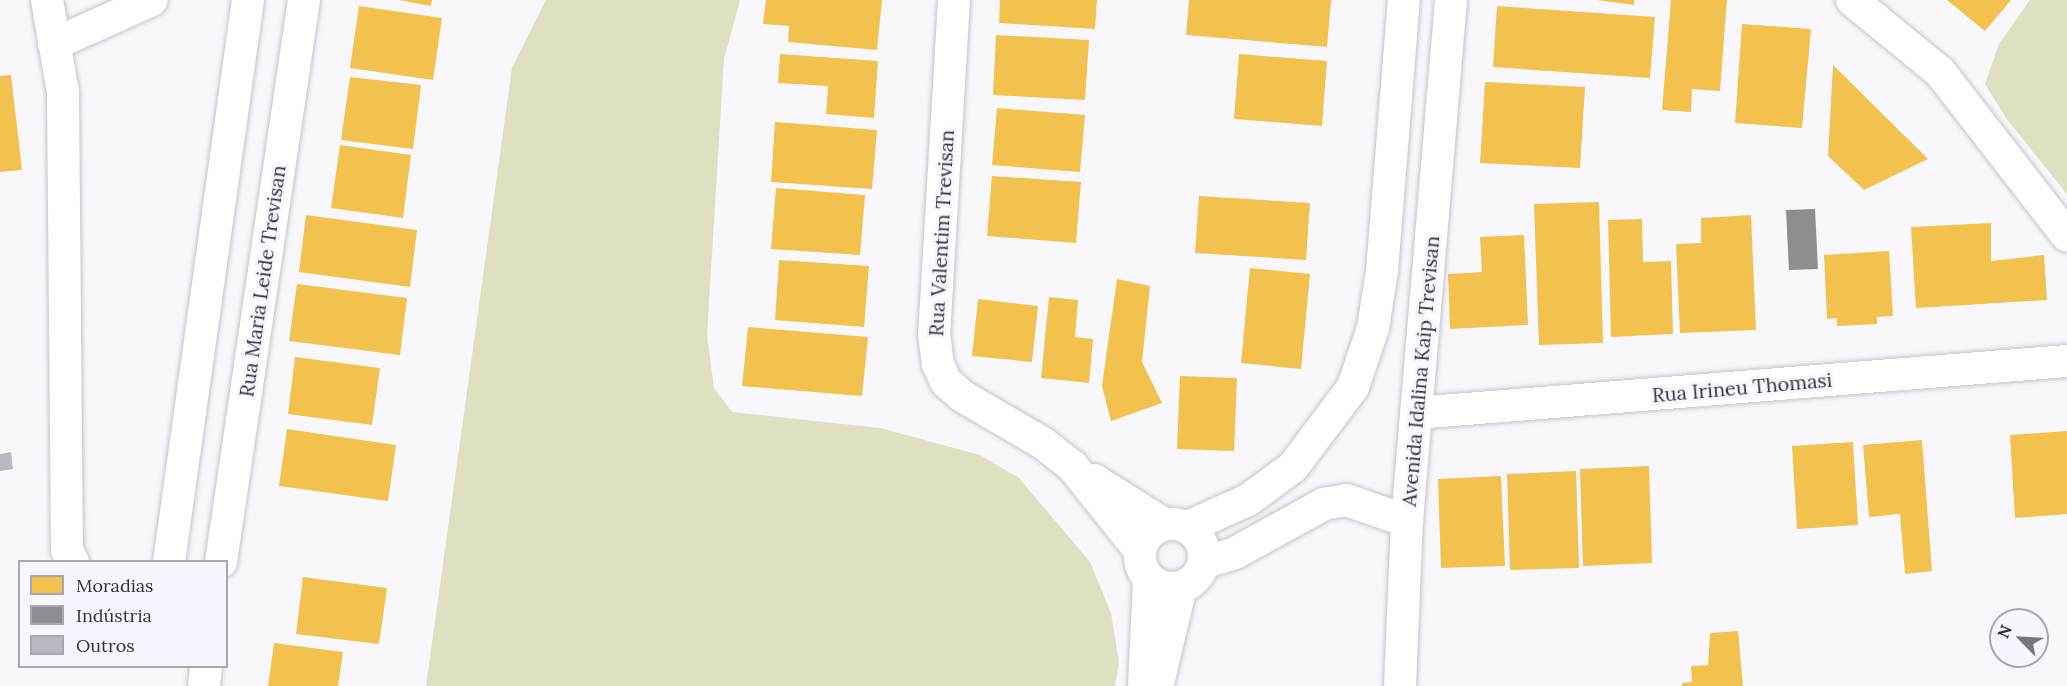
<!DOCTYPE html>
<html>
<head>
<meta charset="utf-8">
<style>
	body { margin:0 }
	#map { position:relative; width:2067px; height:686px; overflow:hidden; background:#f7f7fc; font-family:Lora,serif }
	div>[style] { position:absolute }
	.forest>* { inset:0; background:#dee0c1 }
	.homes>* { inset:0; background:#f2c14e }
	.industry>* { inset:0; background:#8d8d92 }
	.building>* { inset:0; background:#b8b9c5 }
	.roads { filter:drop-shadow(0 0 2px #c4c4c9) drop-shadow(0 0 2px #c4c4c9) }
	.minor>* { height:32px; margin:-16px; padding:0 16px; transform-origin:16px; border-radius:16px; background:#fefeff }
	.minor>.ring { margin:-16px; padding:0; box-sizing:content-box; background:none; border:32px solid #fefeff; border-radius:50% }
	span { translate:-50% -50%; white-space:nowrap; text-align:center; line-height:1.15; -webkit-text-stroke:6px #f5f6fe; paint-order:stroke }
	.street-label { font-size:20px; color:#313237 }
	.legend { position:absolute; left:18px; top:560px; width:210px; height:108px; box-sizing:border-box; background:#f5f6fe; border:2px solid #a7a8ae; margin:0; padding:8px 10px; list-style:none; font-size:18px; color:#313237 }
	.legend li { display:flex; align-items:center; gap:12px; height:30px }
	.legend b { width:30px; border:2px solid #a7a8ae }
	.north { position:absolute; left:1989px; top:608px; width:60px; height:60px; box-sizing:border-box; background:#f5f6fe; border:2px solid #a7a8ae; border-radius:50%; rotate:294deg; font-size:16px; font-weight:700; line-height:24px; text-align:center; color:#313237 }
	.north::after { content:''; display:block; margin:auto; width:21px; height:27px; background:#76777c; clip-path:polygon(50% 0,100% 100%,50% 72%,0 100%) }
</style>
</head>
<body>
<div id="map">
	<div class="forest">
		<i style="clip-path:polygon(546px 0,740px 0,724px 59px,707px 335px,714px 388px,732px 412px,880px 428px,980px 455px,1019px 478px,1090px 562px,1111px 613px,1119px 663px,1115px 686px,426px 686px,512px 68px)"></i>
		<i style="clip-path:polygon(2030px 0,2067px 0,2067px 194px,2006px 118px,1985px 84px,1999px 44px)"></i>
	</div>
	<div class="homes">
		<i style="clip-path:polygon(399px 0,432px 0,431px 6px)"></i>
		<i style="clip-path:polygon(766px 0,882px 0,877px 50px,788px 42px,789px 26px,763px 24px)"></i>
		<i style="clip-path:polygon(1000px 0,1097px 0,1095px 29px,999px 23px)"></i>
		<i style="clip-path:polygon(1189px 0,1331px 0,1327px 47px,1186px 35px)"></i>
		<i style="clip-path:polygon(1597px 0,1634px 0,1634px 5px)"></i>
		<i style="clip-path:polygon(1671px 0,1727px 0,1720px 91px,1692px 89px,1691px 112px,1662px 110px)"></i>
		<i style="clip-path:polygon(1947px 0,2011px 0,1985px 31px)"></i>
		<i style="clip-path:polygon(359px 6px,442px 18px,433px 80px,350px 68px)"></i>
		<i style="clip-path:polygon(1497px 6px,1655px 17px,1650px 78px,1493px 67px)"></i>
		<i style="clip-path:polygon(1742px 24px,1811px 29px,1802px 128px,1735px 123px)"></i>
		<i style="clip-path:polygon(996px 35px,1089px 40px,1085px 100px,993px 95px)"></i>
		<i style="clip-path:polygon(780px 54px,878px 61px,874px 118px,826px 114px,828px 86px,778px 83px)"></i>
		<i style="clip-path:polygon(1239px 54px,1327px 61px,1322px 126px,1234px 119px)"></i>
		<i style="clip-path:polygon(1833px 65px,1928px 159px,1864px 190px,1828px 156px)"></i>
		<i style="clip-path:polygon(11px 75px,22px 170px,0 172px,0 76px)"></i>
		<i style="clip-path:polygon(350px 77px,421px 85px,413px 149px,341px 140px)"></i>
		<i style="clip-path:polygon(1485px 82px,1585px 87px,1580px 168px,1480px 163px)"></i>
		<i style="clip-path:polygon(997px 108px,1085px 115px,1080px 172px,992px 165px)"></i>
		<i style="clip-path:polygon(775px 122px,877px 130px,872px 189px,771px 182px)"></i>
		<i style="clip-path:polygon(340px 145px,411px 155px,403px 218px,331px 208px)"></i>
		<i style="clip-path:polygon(992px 176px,1081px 182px,1076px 243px,987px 236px)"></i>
		<i style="clip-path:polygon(776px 188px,865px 195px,860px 255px,771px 249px)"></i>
		<i style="clip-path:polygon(1199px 196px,1310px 203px,1306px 260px,1195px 253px)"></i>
		<i style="clip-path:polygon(1599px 202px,1603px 343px,1539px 345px,1534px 204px)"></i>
		<i style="clip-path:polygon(306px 215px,417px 230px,410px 287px,299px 272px)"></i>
		<i style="clip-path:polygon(1751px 215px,1756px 330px,1680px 333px,1676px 244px,1701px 243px,1701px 218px)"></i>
		<i style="clip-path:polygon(1642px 219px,1643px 262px,1671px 261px,1673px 334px,1611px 337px,1608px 220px)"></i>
		<i style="clip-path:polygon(1991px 223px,1991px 261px,2044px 255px,2047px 300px,1916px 308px,1911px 227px)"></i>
		<i style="clip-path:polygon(1524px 235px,1528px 325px,1450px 329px,1448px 274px,1482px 272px,1480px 237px)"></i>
		<i style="clip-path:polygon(1889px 251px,1893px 316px,1877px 317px,1877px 324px,1837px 326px,1837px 318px,1827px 319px,1824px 255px)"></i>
		<i style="clip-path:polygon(779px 260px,869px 266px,864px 327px,775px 320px)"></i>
		<i style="clip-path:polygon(1250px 268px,1310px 274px,1301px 369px,1241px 363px)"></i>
		<i style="clip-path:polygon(1117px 279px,1150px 286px,1142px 362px,1162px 403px,1111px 421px,1102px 386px)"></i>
		<i style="clip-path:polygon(297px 284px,407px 298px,400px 355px,289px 341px)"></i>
		<i style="clip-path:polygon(1049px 297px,1078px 300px,1075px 337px,1093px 339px,1089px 383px,1041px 378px)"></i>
		<i style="clip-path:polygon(978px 299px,1038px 306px,1032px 362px,972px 356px)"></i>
		<i style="clip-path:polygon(748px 327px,868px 337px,862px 396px,742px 386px)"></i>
		<i style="clip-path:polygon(295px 357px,380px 368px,372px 425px,288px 414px)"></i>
		<i style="clip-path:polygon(1180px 376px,1237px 378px,1234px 451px,1177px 449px)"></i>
		<i style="clip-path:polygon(287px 429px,396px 445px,388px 501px,279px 486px)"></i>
		<i style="clip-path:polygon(2067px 431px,2067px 514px,2015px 518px,2010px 435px)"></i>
		<i style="clip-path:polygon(1922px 440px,1932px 571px,1905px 574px,1900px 514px,1869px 517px,1863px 445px)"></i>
		<i style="clip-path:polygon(1853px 442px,1858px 525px,1797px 529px,1792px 446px)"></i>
		<i style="clip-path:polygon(1649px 466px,1652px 563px,1583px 566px,1580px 469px)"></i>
		<i style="clip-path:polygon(1576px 471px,1579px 568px,1510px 570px,1507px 474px)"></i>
		<i style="clip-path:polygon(1501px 476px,1505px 566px,1441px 568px,1438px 479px)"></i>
		<i style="clip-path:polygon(303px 577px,387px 588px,379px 644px,296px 634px)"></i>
		<i style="clip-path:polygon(1738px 631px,1743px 686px,1682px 686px,1682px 683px,1692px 682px,1691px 666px,1708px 665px,1710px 633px)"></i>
		<i style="clip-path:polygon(274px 643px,343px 652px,338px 686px,268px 686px)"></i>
	</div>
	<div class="industry">
		<i style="clip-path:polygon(1815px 209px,1818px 269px,1789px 270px,1786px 210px)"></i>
	</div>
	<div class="building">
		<i style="clip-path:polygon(11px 452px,13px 469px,0 471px,0 454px)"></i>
	</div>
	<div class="roads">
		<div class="minor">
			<i style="left:47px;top:0;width:94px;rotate:80.2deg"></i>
			<i style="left:63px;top:93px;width:457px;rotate:89.5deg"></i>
			<i style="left:67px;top:550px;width:13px;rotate:63deg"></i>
			<i style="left:954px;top:0;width:334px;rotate:93.4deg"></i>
			<i style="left:934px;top:333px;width:31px;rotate:83deg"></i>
			<i style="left:938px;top:364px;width:20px;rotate:66deg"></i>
			<i style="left:946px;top:382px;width:21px;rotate:41deg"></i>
			<i style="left:962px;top:396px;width:95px;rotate:30.3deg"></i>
			<i style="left:1044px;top:444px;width:37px;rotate:38deg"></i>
			<i style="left:1073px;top:467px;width:107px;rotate:51.4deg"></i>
			<i style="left:1852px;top:0;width:114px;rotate:39.3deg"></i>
			<i style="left:1940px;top:72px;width:207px;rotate:52.2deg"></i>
			<i style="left:54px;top:44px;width:107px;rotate:-24.2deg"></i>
			<i style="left:1416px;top:413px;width:653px;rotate:-4.57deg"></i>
			<i style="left:1094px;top:480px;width:83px;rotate:32.2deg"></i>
			<i class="ring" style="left:1140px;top:524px;width:32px;height:32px"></i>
			<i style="left:1188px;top:527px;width:66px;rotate:-24.2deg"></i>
			<i style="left:1248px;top:500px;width:56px;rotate:-36.3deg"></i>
			<i style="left:1293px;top:467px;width:100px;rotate:-53.1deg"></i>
			<i style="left:1353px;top:387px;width:62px;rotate:-71.3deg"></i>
			<i style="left:1373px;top:328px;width:58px;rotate:-81deg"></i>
			<i style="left:1382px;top:271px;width:272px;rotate:-85.4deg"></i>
			<i style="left:169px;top:562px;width:568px;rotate:-82deg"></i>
			<i style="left:221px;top:562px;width:568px;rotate:-81.6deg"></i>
			<i style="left:1203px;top:563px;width:34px;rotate:-17deg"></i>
			<i style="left:1235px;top:553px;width:102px;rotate:-28.8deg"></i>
			<i style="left:1324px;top:504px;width:22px;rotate:-10deg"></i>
			<i style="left:1346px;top:500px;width:65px;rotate:19deg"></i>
			<i style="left:1159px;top:679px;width:95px;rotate:-76.6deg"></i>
			<i style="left:204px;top:686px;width:20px;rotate:-84deg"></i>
			<i style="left:1144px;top:686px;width:106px;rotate:-87.3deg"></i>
			<i style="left:1400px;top:686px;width:165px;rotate:-87.6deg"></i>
			<i style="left:1407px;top:521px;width:523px;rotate:-85.17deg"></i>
		</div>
	</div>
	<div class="street-label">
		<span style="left:941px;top:233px;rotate:-87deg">Rua Valentim Trevisan</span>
		<span style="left:262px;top:281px;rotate:-82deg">Rua Maria Leide Trevisan</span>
		<span style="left:1420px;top:371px;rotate:-85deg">Avenida Idalina Kaip Trevisan</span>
		<span style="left:1742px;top:387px;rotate:-5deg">Rua Irineu Thomasi</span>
	</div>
	<ul class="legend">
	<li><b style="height:16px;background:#f2c14e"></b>Moradias</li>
	<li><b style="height:16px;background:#8d8d92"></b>Indústria</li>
	<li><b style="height:16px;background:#b8b9c5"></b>Outros</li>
	</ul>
	<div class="north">N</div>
</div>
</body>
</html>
